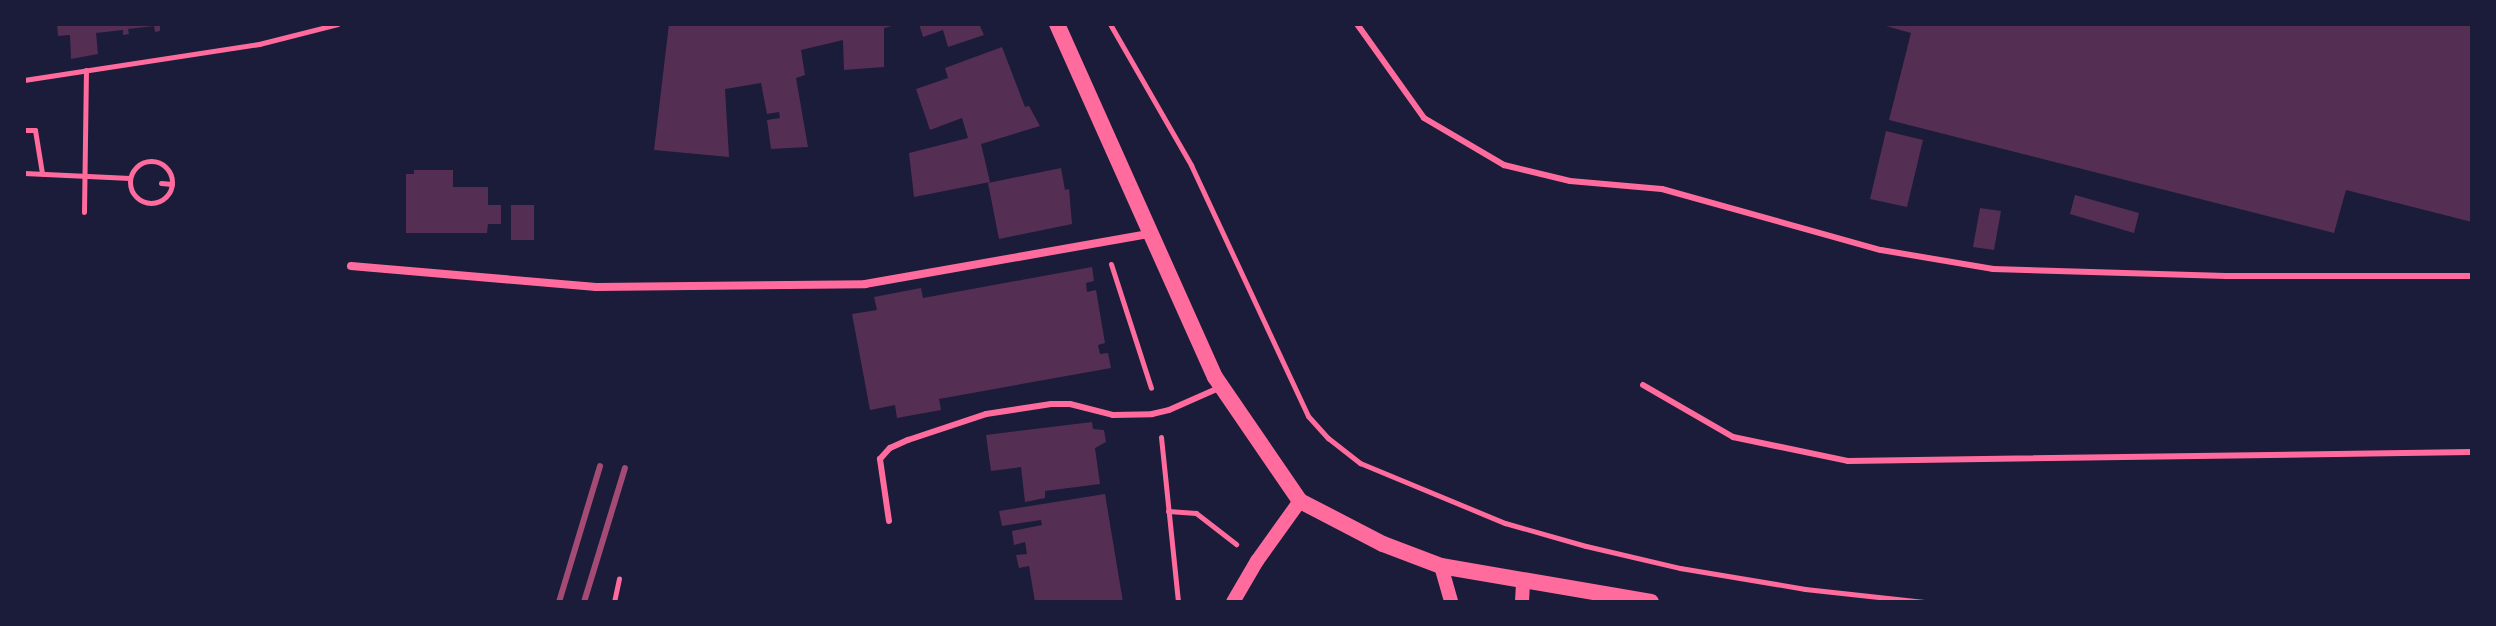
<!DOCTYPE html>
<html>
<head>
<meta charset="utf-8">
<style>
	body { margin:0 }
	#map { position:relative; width:2496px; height:626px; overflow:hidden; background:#1b1b3a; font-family:"PT Serif",serif }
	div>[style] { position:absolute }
	.building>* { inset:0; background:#542f53 }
	.path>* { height:5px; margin:-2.5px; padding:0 2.5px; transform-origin:2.5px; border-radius:2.5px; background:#ff6b9d }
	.path>.ring { margin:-2.5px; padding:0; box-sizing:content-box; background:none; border:5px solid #ff6b9d; border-radius:50% }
	.service>* { height:6px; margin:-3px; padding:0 3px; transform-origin:3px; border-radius:3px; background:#ff6b9d }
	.minor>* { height:8px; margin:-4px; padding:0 4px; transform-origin:4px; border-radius:4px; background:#ff6b9d }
	.tertiary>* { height:14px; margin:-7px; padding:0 7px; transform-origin:7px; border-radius:7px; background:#ff6b9d }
	.secondary>* { height:16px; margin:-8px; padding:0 8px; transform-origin:8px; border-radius:8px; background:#ff6b9d }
	.rail>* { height:6px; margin:-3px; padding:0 3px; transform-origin:3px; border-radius:3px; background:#a44b75 }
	span { translate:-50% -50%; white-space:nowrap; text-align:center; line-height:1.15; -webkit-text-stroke:6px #1b1b3a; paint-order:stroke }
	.frame { position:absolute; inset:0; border:26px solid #1b1b3a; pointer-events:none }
</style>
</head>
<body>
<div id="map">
	<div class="building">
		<i style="clip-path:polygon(57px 24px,160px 24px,160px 31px,155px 32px,154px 26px,128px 29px,129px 34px,123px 35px,123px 30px,96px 33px,98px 54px,71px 59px,70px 35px,58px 36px)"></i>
		<i style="clip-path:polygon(669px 24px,896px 24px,896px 25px,884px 28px,884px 67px,844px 70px,843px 40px,801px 50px,805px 75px,796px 78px,808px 147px,771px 149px,767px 120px,780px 118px,779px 112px,767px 114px,761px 83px,725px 89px,729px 157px,654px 150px)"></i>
		<i style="clip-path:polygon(919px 24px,979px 24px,984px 35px,948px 47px,943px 30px,923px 37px)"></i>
		<i style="clip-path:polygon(1879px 24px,2472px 24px,2472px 222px,2346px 190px,2334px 233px,1889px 120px,1911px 33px)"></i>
		<i style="clip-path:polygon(1002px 47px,1025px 107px,1029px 106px,1040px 126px,981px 144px,990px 182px,914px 197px,909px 153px,968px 138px,962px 118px,930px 130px,916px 89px,948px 78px,945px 68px)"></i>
		<i style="clip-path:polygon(1886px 131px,1923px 140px,1907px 207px,1870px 199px)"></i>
		<i style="clip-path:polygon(1061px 168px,1065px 190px,1069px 189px,1072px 224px,999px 239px,988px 183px)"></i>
		<i style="clip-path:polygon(414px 170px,453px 170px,453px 187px,488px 187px,488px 205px,501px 205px,501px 224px,488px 224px,487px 233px,406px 233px,406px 174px,414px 174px)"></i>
		<i style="clip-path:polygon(2075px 195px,2139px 213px,2134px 233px,2070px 214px)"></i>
		<i style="clip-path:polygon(511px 205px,534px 205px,534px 240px,511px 240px)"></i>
		<i style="clip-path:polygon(1980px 208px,2001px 211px,1994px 250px,1973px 247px)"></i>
		<i style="clip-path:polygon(1092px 267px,1094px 281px,1086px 283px,1087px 292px,1096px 290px,1105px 343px,1098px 345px,1100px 354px,1108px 353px,1111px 368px,939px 399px,941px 410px,897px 418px,895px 405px,870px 410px,852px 314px,877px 310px,874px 297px,921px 288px,923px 298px)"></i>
		<i style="clip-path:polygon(1092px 422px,1093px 429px,1104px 430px,1106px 442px,1095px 448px,1100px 484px,1045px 491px,1045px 498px,1025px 502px,1021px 467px,991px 471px,986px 435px)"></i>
		<i style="clip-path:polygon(1105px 494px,1123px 602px,1035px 602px,1029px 566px,1019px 568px,1016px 555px,1027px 554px,1025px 542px,1014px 545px,1012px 531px,1042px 525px,1041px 520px,1002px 526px,999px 511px)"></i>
	</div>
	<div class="path">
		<i style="left:1110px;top:24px;width:163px;rotate:60.1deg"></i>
		<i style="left:1191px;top:165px;width:277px;rotate:65deg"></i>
		<i style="left:1308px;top:416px;width:30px;rotate:48deg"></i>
		<i style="left:1328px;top:438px;width:41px;rotate:38deg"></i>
		<i style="left:1360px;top:463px;width:157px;rotate:22.5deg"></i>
		<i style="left:1505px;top:523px;width:84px;rotate:15.9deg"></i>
		<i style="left:1586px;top:546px;width:97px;rotate:13.2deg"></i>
		<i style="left:1680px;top:568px;width:127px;rotate:9.5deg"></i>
		<i style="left:1805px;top:589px;width:120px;rotate:6.2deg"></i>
		<i style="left:24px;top:80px;width:238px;rotate:-8.7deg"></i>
		<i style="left:259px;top:44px;width:81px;rotate:-14.2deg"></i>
		<i style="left:24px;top:130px;width:11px"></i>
		<i style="left:35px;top:130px;width:44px;rotate:80.8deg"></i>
		<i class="ring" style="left:130px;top:161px;width:37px;height:37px"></i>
		<i style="left:24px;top:173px;width:106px;rotate:2.7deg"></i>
		<i style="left:161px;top:183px;width:11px;rotate:5deg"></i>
		<i style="left:84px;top:212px;width:142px;rotate:-89.2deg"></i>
		<i style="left:1111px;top:264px;width:130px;rotate:72.1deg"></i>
		<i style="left:1161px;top:437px;width:166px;rotate:84.1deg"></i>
		<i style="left:1168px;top:511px;width:28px;rotate:4deg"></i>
		<i style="left:1196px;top:513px;width:51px;rotate:37.8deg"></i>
		<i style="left:614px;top:602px;width:24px;rotate:-78deg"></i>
	</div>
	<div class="service">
		<i style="left:1357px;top:24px;width:115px;rotate:54.5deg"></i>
		<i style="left:1424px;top:118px;width:93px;rotate:30.4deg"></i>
		<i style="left:1504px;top:165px;width:68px;rotate:13.6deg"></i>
		<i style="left:1570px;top:181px;width:92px;rotate:5deg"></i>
		<i style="left:1662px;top:189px;width:227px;rotate:15.6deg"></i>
		<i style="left:1881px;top:250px;width:114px;rotate:9.6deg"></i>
		<i style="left:1993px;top:269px;width:233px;rotate:1.7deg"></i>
		<i style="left:2226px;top:276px;width:246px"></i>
		<i style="left:1643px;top:385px;width:104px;rotate:30deg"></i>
		<i style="left:1733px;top:437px;width:117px;rotate:11.8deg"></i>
		<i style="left:1848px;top:461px;width:624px;rotate:-0.83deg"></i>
		<i style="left:889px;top:521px;width:63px;rotate:-98.3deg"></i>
		<i style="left:880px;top:459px;width:15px;rotate:-48deg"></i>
		<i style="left:890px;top:448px;width:20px;rotate:-24deg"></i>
		<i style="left:908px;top:440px;width:82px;rotate:-18.4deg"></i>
		<i style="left:986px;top:414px;width:66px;rotate:-8.7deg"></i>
		<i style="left:1051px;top:404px;width:19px"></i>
		<i style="left:1070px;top:404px;width:44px;rotate:14.3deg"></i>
		<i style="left:1113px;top:415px;width:39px;rotate:-1deg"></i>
		<i style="left:1152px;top:414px;width:17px;rotate:-13deg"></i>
		<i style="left:1169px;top:410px;width:57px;rotate:-23.9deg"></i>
	</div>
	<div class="minor">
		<i style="left:351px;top:266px;width:246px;rotate:4.9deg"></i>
		<i style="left:596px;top:287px;width:269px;rotate:-0.6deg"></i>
		<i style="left:865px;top:284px;width:292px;rotate:-10deg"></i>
	</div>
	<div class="tertiary">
		<i style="left:1441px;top:566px;width:37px;rotate:74deg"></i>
		<i style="left:1233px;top:602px;width:48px;rotate:-59.7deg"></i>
		<i style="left:1257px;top:561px;width:74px;rotate:-54.4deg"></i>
		<i style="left:1522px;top:602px;width:21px;rotate:-87deg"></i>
	</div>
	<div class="secondary">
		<i style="left:1057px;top:24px;width:387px;rotate:65.9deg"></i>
		<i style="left:1215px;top:377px;width:150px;rotate:55.6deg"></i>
		<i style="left:1300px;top:501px;width:93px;rotate:27.4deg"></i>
		<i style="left:1383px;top:544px;width:62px;rotate:20.8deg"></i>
		<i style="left:1441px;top:566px;width:213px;rotate:9.7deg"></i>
	</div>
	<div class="rail">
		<i style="left:559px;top:602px;width:142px;rotate:-73.2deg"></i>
		<i style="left:584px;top:602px;width:140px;rotate:-73deg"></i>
	</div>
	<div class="frame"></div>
</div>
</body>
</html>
